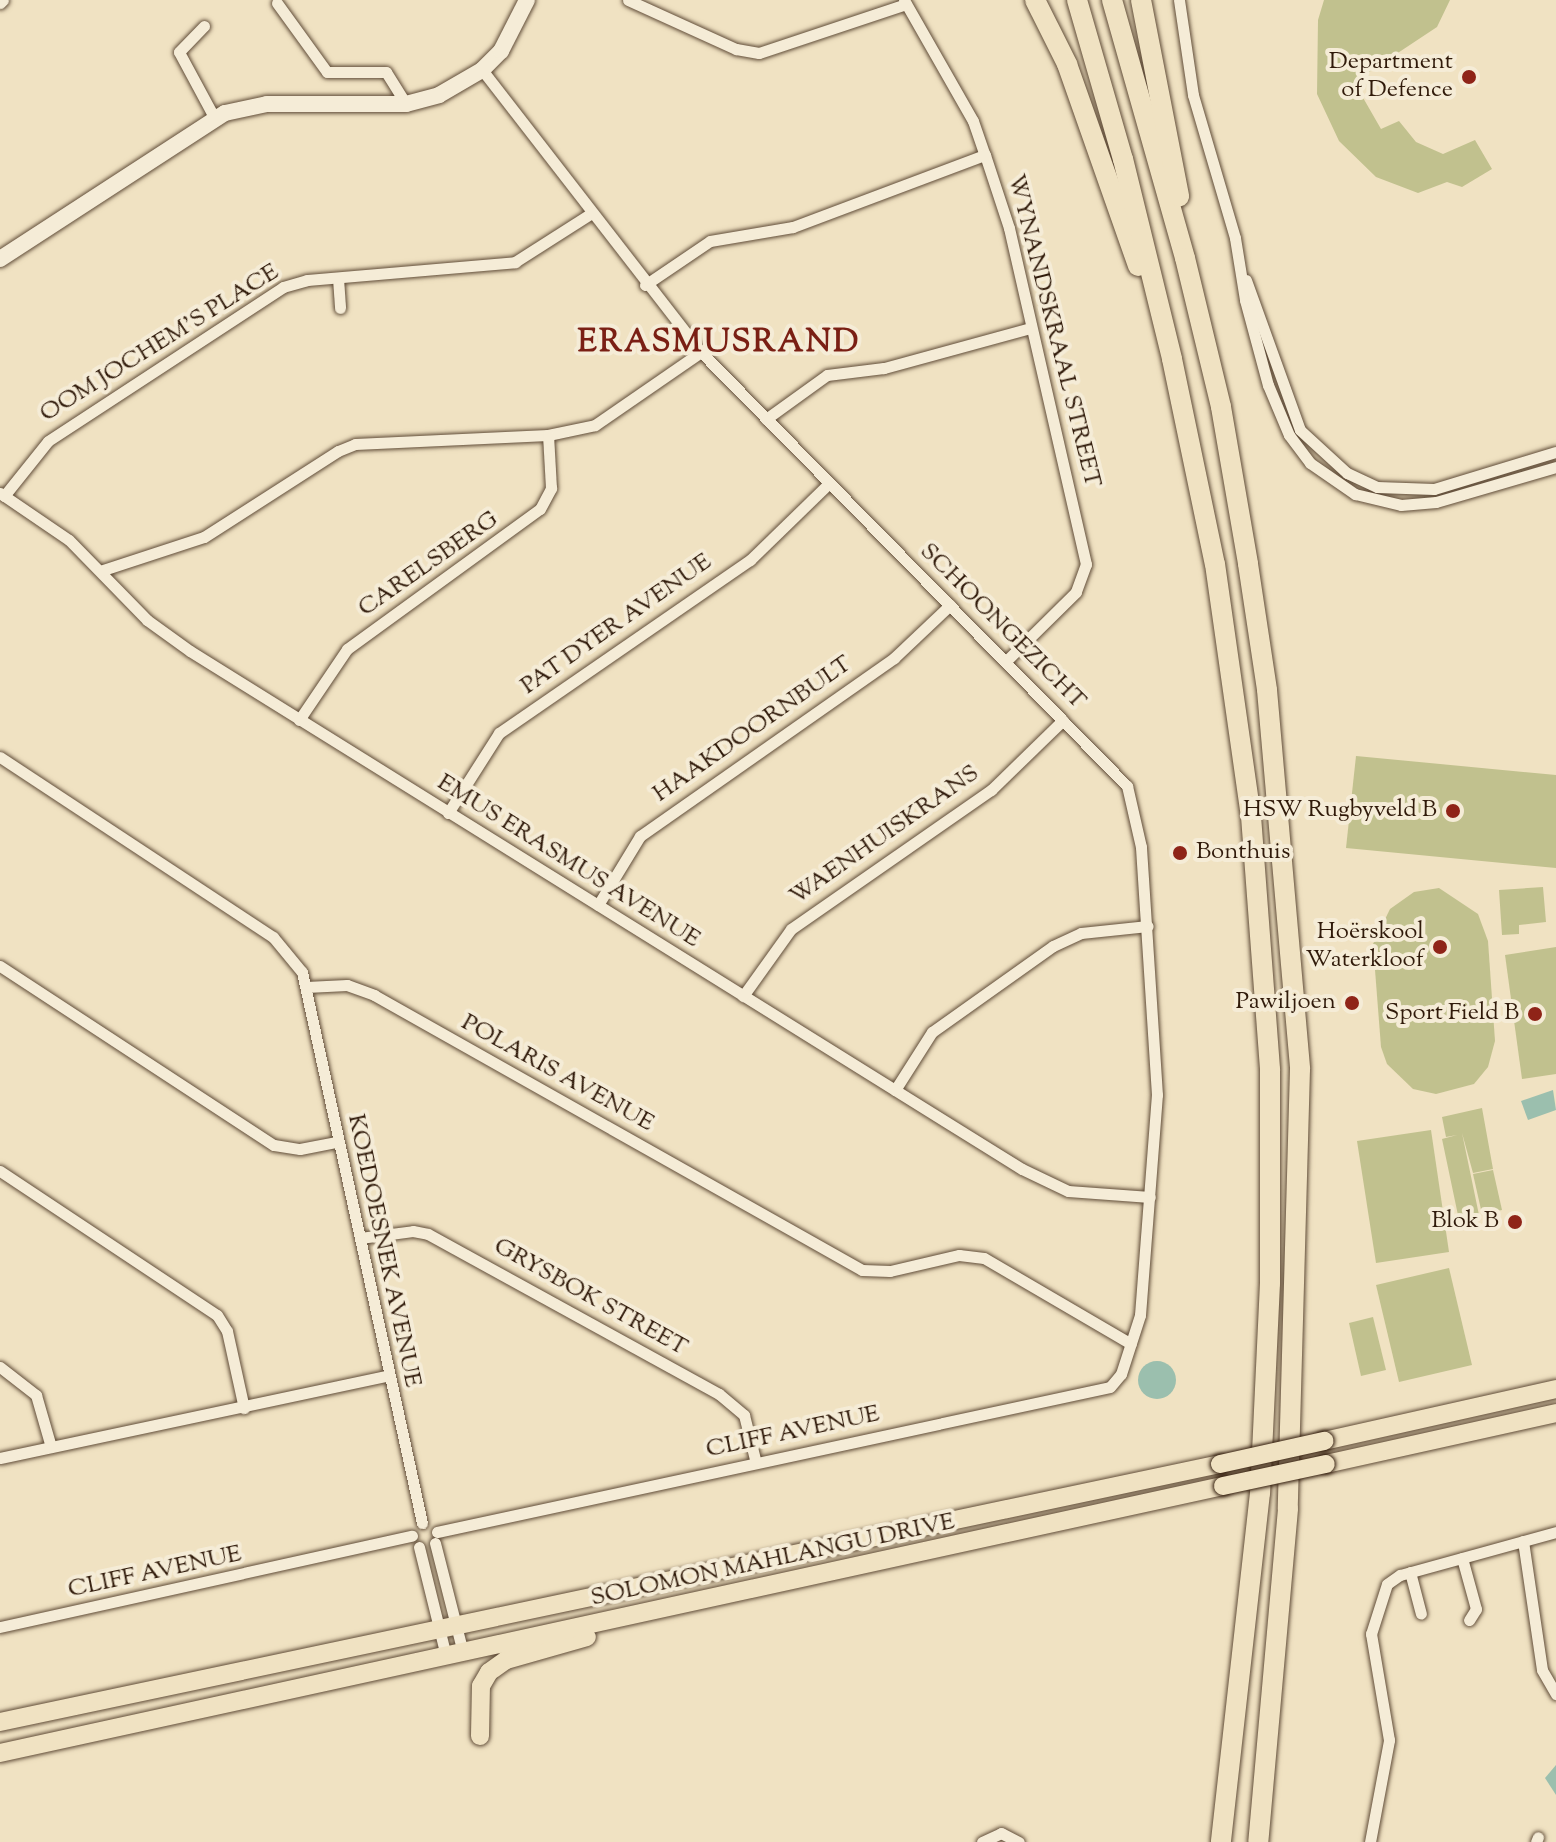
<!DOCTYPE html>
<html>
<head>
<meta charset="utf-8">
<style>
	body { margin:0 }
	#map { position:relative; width:1556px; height:1842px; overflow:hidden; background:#f0e2c2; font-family:"Sorts Mill Goudy",serif }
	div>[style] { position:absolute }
	.green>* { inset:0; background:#c1c18e }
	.water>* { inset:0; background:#9bbfae }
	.round { border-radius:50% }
	.roads { filter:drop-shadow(0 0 2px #604c38) drop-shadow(0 0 2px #604c38) }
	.street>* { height:11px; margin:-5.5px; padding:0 5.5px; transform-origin:5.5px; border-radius:5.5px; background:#f5ecd7 }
	.secondary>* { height:16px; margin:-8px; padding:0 8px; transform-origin:8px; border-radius:8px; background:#f5ecd7 }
	.primary>* { height:18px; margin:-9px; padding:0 9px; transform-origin:9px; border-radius:9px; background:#f0e2c2 }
	.highway>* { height:20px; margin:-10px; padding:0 10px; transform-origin:10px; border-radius:10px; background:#f0e2c2 }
	.bridges { filter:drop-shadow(0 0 2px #301a0a) drop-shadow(0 0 2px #301a0a) }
	.primary-bridge>* { height:18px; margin:-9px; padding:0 9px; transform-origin:9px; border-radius:9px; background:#f0e2c2 }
	.dots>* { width:22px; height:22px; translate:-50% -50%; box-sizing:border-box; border:4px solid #f5ecd7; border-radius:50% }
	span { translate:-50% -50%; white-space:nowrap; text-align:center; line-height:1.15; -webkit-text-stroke:8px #f5ecd7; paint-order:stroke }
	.poi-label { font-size:24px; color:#301a0a }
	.right { translate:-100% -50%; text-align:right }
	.left { translate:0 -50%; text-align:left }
	.street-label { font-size:24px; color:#301a0a }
	.district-label { font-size:32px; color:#7a1f14; font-weight:700; letter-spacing:2px }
</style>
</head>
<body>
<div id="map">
	<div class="green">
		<i style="clip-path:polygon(1324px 0,1450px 0,1437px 27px,1354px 82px,1381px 129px,1399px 121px,1416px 142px,1443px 154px,1475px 140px,1492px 169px,1462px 187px,1447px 182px,1418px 193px,1376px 177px,1339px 141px,1317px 94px,1318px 20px)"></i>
		<i style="clip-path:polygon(1356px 756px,1556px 775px,1556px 868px,1346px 848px)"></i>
		<i style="clip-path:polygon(1543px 887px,1546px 922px,1519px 925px,1519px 934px,1502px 935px,1499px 890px)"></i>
		<i style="clip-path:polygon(1439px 888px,1478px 914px,1488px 941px,1495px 1041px,1488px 1067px,1474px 1084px,1436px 1094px,1413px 1089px,1387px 1064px,1381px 1047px,1373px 944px,1390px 909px,1414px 892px)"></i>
		<i style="clip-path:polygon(1556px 947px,1556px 1074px,1522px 1079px,1505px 955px)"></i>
		<i style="clip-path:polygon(1482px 1108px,1493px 1169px,1473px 1173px,1462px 1133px,1479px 1215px,1459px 1220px,1442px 1139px,1457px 1135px,1446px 1137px,1442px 1117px)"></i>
		<i style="clip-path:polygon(1431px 1130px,1449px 1252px,1376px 1263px,1357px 1141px)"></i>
		<i style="clip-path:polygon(1493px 1170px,1502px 1210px,1482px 1214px,1473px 1174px)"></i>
		<i style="clip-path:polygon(1449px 1268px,1472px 1365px,1399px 1382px,1376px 1285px)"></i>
		<i style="clip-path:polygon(1373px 1317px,1386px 1370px,1361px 1376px,1349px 1323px)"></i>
	</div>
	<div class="water">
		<i style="clip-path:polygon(1553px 1090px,1556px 1110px,1528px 1120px,1521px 1101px)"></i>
		<i class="round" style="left:1138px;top:1361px;width:38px;height:38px"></i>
		<i style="clip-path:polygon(1556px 1765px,1556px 1795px,1545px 1778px)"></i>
	</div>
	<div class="roads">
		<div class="street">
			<i style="left:628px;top:0;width:119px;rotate:24.4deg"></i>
			<i style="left:736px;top:49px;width:23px;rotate:10deg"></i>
			<i style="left:759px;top:53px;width:155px;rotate:-18.4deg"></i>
			<i style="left:904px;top:0;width:139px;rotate:60.3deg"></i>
			<i style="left:973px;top:121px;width:36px;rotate:71deg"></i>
			<i style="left:985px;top:155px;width:77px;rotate:71.8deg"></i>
			<i style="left:1009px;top:228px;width:345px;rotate:77.1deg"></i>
			<i style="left:1086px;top:564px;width:30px;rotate:110deg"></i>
			<i style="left:1076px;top:592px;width:98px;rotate:135.4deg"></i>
			<i style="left:1179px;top:0;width:96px;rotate:81.6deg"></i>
			<i style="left:1193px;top:95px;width:149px;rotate:73.6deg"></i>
			<i style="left:1235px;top:238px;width:63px;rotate:80.8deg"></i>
			<i style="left:1245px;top:300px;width:88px;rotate:74.9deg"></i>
			<i style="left:1268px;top:385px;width:54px;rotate:67.2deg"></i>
			<i style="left:1289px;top:435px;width:35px;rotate:53deg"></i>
			<i style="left:1310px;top:463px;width:55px;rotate:34.6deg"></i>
			<i style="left:1355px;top:494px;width:47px;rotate:13.4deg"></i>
			<i style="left:1401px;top:505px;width:35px;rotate:-5deg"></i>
			<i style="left:1436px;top:502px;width:125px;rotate:-16.3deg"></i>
			<i style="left:0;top:3px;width:4px;rotate:-45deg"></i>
			<i style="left:277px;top:3px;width:85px;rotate:54.1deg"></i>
			<i style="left:327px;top:72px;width:59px"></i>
			<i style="left:386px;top:72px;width:38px;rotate:58deg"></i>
			<i style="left:204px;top:26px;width:36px;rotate:134deg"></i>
			<i style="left:179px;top:52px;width:74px;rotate:61.7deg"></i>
			<i style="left:338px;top:278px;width:30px;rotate:86deg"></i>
			<i style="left:1246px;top:280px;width:159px;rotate:70.2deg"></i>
			<i style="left:1300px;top:430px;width:64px;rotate:42.5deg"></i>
			<i style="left:1347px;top:473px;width:33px;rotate:25deg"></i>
			<i style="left:1377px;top:487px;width:57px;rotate:2deg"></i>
			<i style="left:1434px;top:489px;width:127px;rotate:-16.9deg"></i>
			<i style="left:645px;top:285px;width:78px;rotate:-34.1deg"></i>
			<i style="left:710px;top:241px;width:84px;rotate:-9.6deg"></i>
			<i style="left:793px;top:227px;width:205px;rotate:-20.6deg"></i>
			<i style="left:766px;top:419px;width:75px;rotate:-35.8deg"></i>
			<i style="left:827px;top:375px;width:57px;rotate:-7deg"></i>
			<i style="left:884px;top:368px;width:151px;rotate:-15.3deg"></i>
			<i style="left:0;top:493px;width:83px;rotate:34.3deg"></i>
			<i style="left:69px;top:540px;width:112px;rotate:45.7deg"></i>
			<i style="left:147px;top:620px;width:53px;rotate:35.8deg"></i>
			<i style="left:190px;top:651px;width:980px;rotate:31.91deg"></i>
			<i style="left:1022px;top:1169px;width:51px;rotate:25.6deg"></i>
			<i style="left:1068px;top:1191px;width:82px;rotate:4.2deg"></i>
			<i style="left:4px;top:496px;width:70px;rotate:-51.3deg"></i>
			<i style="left:48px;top:441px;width:281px;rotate:-33.2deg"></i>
			<i style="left:283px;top:287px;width:25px;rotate:-16deg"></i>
			<i style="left:307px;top:280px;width:209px;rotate:-4.9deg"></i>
			<i style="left:515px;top:262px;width:89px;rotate:-32.6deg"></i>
			<i style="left:103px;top:570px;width:106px;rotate:-18.1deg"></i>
			<i style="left:204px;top:537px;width:159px;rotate:-32.7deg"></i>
			<i style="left:338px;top:451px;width:18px;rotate:-22deg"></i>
			<i style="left:355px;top:444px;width:193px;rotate:-2.7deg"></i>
			<i style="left:548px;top:435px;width:48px;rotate:-12deg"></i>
			<i style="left:595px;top:425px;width:129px;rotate:-34.6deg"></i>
			<i style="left:299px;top:720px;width:86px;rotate:-55.9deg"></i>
			<i style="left:347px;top:649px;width:238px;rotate:-36deg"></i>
			<i style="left:540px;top:509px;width:24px;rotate:-62deg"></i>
			<i style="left:551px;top:488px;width:53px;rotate:-93.2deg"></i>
			<i style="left:0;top:757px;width:327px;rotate:33.4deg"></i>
			<i style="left:273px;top:937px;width:45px;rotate:50.4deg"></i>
			<i style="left:302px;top:972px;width:564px;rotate:77.71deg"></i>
			<i style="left:448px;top:813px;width:95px;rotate:-57.5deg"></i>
			<i style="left:499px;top:733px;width:305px;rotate:-34.6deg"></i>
			<i style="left:750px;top:560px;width:107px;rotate:-44.2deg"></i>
			<i style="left:598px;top:905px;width:81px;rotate:-58.7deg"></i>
			<i style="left:640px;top:836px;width:310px;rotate:-35deg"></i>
			<i style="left:894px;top:658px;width:77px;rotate:-43.4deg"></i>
			<i style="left:0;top:966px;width:327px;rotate:33.2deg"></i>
			<i style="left:274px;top:1145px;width:26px;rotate:9deg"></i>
			<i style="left:300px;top:1149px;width:36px;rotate:-11deg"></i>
			<i style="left:306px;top:987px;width:41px;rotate:-2.8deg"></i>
			<i style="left:347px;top:985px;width:29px;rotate:20deg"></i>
			<i style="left:374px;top:995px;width:560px;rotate:29.4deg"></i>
			<i style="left:862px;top:1270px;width:28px;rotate:2deg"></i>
			<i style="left:890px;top:1271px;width:71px;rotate:-13.1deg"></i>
			<i style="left:959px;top:1255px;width:25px;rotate:7deg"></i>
			<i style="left:984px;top:1258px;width:170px;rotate:30.3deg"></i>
			<i style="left:743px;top:996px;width:82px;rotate:-54.4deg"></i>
			<i style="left:791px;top:929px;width:244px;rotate:-34.8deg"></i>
			<i style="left:991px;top:790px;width:100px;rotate:-44.2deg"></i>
			<i style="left:895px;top:1090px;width:69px;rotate:-57.5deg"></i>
			<i style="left:932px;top:1032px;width:148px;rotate:-35.4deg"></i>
			<i style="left:1053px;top:946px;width:31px;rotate:-25deg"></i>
			<i style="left:1081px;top:933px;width:67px;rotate:-6deg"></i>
			<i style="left:0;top:1171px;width:260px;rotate:33.6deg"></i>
			<i style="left:217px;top:1315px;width:19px;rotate:58deg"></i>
			<i style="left:227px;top:1331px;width:79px;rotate:77.6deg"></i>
			<i style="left:360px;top:1238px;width:53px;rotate:-7.5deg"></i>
			<i style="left:413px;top:1231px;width:15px;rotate:11deg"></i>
			<i style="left:428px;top:1234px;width:332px;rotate:28.8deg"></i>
			<i style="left:719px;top:1394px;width:33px;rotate:40deg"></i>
			<i style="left:744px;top:1415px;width:49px;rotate:76deg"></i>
			<i style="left:0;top:1367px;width:46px;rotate:37.9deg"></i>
			<i style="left:36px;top:1395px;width:54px;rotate:73.9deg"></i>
			<i style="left:0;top:1458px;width:396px;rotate:-12deg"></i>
			<i style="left:437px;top:1532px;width:688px;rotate:-12.16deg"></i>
			<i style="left:1110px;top:1387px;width:17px;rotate:-50deg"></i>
			<i style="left:1121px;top:1374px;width:62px;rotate:-72.1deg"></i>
			<i style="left:1140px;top:1315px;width:221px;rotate:-85.6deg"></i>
			<i style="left:1157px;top:1095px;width:249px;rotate:-93.7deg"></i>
			<i style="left:1141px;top:847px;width:63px;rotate:-102.9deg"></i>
			<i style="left:1127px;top:786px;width:608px;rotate:-134.47deg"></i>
			<i style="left:701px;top:352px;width:357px;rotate:-127.8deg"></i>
			<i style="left:1523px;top:1541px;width:130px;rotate:81.6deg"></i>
			<i style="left:1542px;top:1670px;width:28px;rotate:60deg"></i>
			<i style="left:435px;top:1543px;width:114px;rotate:75.7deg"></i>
			<i style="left:419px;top:1547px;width:112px;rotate:76.1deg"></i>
			<i style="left:1462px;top:1558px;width:53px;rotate:74.6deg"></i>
			<i style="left:1476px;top:1609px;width:13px;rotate:122deg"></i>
			<i style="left:1410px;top:1572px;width:43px;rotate:75.3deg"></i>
			<i style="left:0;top:1627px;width:422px;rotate:-12.5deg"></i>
			<i style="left:982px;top:1842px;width:21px;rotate:-25deg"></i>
			<i style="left:1001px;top:1833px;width:20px;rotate:27deg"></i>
			<i style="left:1370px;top:1842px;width:104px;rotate:-79.4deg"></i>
			<i style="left:1389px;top:1740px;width:108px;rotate:-99.6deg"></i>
			<i style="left:1371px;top:1634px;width:52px;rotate:-72.3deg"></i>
			<i style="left:1387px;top:1584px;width:16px;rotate:-35deg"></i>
			<i style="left:1400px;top:1575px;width:162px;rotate:-15.4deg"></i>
			<i style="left:1536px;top:1842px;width:5px;rotate:-68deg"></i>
		</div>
		<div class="secondary">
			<i style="left:0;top:259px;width:268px;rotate:-33deg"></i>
			<i style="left:225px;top:113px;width:43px;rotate:-12.1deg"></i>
			<i style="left:267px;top:104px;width:139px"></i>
			<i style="left:406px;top:104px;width:34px;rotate:-15deg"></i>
			<i style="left:439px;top:95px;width:50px;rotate:-30.2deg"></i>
			<i style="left:482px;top:70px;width:27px;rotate:-45deg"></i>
			<i style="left:501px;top:51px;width:57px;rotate:-63deg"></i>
		</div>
		<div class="primary">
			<i style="left:1324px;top:1441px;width:238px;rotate:-12.6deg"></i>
			<i style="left:1326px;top:1464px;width:236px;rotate:-12.5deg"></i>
			<i style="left:0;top:1722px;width:1247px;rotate:-11.94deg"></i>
			<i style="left:480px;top:1736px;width:50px;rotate:-88.9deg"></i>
			<i style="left:481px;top:1686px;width:16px;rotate:-60deg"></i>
			<i style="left:489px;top:1672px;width:21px;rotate:-35deg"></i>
			<i style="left:506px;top:1660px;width:84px;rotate:-15.9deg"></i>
			<i style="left:0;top:1753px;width:1252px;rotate:-12.32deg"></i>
		</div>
		<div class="highway">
			<i style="left:1035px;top:0;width:72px;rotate:63.4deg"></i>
			<i style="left:1067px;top:64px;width:214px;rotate:70.6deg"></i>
			<i style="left:1077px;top:0;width:166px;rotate:73.9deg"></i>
			<i style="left:1123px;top:159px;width:206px;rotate:76.2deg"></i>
			<i style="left:1172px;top:359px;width:209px;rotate:78.2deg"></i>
			<i style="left:1215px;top:564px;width:255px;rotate:81.9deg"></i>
			<i style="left:1251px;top:816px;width:255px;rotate:85.7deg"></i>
			<i style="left:1270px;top:1070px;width:213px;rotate:90deg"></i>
			<i style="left:1270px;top:1283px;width:210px;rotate:92.7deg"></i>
			<i style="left:1260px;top:1493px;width:351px;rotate:96.4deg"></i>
			<i style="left:1112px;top:0;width:268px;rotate:74.2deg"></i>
			<i style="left:1185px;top:258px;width:153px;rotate:76.4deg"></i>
			<i style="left:1221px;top:407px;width:159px;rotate:80.2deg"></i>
			<i style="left:1248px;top:564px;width:127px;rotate:81.4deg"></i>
			<i style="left:1267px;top:690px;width:380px;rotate:85deg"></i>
			<i style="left:1300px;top:1069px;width:440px;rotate:91.6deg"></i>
			<i style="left:1288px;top:1509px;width:334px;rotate:95.1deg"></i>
			<i style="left:1141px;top:0;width:200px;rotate:79deg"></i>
		</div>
	</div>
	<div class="bridges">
		<div class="primary-bridge">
			<i style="left:1220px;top:1464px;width:107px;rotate:-12.5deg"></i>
			<i style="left:1223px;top:1486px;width:105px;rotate:-12.1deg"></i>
		</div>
	</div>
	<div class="dots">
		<i style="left:1469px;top:77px;background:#8f2418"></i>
		<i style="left:1453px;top:811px;background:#8f2418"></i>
		<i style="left:1180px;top:853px;background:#8f2418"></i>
		<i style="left:1440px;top:947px;background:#8f2418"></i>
		<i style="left:1352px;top:1003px;background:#8f2418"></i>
		<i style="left:1535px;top:1014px;background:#8f2418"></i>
		<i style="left:1515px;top:1222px;background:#8f2418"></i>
	</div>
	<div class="poi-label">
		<span class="right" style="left:1453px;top:77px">Department<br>of Defence</span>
		<span class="right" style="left:1437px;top:811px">HSW Rugbyveld B</span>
		<span class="left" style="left:1196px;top:853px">Bonthuis</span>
		<span class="right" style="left:1424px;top:947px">Hoërskool<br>Waterkloof</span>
		<span class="right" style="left:1336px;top:1003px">Pawiljoen</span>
		<span class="right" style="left:1519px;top:1014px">Sport Field B</span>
		<span class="right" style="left:1499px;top:1222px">Blok B</span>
	</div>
	<div class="street-label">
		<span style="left:1053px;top:331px;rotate:76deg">WYNANDSKRAAL STREET</span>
		<span style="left:160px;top:344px;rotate:-32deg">OOM JOCHEM'S PLACE</span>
		<span style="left:429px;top:565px;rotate:-35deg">CARELSBERG</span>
		<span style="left:617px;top:625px;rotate:-35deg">PAT DYER AVENUE</span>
		<span style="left:1002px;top:627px;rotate:45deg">SCHOONGEZICHT</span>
		<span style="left:753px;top:730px;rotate:-35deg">HAAKDOORNBULT</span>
		<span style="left:885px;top:836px;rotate:-35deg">WAENHUISKRANS</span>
		<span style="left:568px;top:862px;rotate:32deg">EMUS ERASMUS AVENUE</span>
		<span style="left:557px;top:1074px;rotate:29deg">POLARIS AVENUE</span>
		<span style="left:383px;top:1251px;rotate:78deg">KOEDOESNEK AVENUE</span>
		<span style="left:590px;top:1298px;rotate:29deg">GRYSBOK STREET</span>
		<span style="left:793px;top:1433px;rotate:-12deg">CLIFF AVENUE</span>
		<span style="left:773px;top:1561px;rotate:-12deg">SOLOMON MAHLANGU DRIVE</span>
		<span style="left:155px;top:1573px;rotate:-12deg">CLIFF AVENUE</span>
	</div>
	<div class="district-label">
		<span style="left:719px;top:343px">ERASMUSRAND</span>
	</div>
</div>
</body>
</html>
